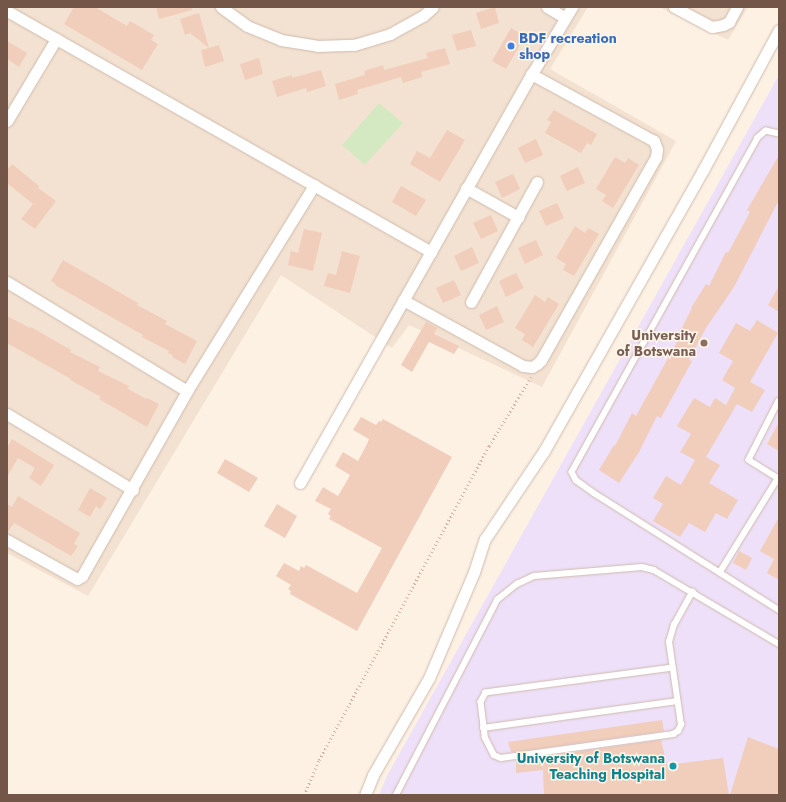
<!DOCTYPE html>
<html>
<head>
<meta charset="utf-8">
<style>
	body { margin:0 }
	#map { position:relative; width:786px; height:802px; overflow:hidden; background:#fcf1e3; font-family:Jost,sans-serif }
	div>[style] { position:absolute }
	.residential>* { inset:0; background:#f3e2d1 }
	.education>* { inset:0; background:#eee0f8 }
	.green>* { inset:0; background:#d4e9c2 }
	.building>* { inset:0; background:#f1cdbb }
	.path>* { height:2.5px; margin-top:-1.25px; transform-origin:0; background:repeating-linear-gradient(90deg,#d6b09e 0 1px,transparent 0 4px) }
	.roads { filter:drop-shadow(0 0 1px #cfbaad) drop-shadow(0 0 1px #cfbaad) }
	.lane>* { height:5.5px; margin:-2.75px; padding:0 2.75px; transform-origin:2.75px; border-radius:2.75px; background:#fff }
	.street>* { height:11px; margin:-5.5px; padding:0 5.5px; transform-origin:5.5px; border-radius:5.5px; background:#fff }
	.dots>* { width:11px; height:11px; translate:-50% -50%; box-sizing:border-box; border:2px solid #fff5e9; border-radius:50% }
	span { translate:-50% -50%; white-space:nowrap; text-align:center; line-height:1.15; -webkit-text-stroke:3px #fff5e9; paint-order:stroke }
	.shop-label { font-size:14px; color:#366cbe; font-weight:700 }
	.left { translate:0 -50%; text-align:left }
	.education-label { font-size:14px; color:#785e54; font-weight:700 }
	.right { translate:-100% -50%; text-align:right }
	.culture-label { font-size:14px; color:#0d838f; font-weight:700 }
	.frame { position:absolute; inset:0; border:8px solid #745649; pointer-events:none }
</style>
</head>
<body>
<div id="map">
	<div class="residential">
		<i style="clip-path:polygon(7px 7px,588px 7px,550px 69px,676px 141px,542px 387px,409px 325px,392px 348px,281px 275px,88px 596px,7px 553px)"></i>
		<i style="clip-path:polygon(659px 7px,748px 7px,728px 40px)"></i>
	</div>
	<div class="education">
		<i style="clip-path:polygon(779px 75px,779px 795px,379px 795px,388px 774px)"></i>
	</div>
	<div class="green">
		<i style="clip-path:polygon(379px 103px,403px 123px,365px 165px,342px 145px)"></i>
	</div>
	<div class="building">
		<i style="clip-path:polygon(74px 7px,95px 7px,127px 26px,130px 21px,154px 35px,151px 40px,158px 44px,142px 70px,64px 24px)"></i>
		<i style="clip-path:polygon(156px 7px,192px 7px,192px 10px,159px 19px)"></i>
		<i style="clip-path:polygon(495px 7px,499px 23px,481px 29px,476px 13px)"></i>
		<i style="clip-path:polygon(199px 13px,209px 48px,219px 45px,224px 61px,205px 67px,201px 50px,209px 48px,190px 33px,185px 35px,180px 19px)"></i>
		<i style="clip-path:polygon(511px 28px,525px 36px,506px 69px,492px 61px)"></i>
		<i style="clip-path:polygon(471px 30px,476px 46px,457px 51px,452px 35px)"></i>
		<i style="clip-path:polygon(7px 41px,27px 53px,19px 67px,7px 59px)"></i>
		<i style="clip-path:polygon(445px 48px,450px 64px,421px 72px,422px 77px,403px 83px,401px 77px,357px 90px,358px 94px,339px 100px,335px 84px,365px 75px,364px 71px,383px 65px,384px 70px,428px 58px,426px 53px)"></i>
		<i style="clip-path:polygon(259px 58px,263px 74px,245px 80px,240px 64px)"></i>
		<i style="clip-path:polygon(321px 70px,326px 86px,307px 92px,306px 88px,277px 97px,272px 81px,292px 75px,292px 78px)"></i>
		<i style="clip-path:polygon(554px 110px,597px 134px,591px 145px,587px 143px,581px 153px,545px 133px,551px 122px,547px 120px)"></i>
		<i style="clip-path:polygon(447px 130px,465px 140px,440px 182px,410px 164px,417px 151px,430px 158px)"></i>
		<i style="clip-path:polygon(536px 139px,543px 155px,525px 163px,518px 148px)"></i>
		<i style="clip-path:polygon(779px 155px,779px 200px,734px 287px,706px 328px,689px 360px,692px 361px,661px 418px,657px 416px,639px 452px,619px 483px,599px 470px,614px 445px,615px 446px,632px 413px,636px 416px,678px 340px,676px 339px,692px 308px,691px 308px,706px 284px,709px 286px,726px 252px,728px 253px,750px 212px,747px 210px)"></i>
		<i style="clip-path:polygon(615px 157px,625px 163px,628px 158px,639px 165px,613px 208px,602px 201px,606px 195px,596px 189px)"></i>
		<i style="clip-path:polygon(12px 164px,39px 186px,38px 188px,56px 201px,35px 229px,21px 219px,33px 204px,7px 183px,7px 170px)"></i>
		<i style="clip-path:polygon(578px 167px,585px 183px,567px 191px,560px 176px)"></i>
		<i style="clip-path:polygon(513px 174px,520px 189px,502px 198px,495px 182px)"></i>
		<i style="clip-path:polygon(401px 186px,426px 200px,416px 216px,392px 202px)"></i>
		<i style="clip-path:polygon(557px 203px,564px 218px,546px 226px,539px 211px)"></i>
		<i style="clip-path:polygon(491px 215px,498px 231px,481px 239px,473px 223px)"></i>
		<i style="clip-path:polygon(575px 226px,585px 233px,588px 228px,599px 234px,574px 276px,563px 270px,566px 264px,556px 258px)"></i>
		<i style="clip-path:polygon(304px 229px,322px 233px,313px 271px,288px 265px,291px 251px,298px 253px)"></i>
		<i style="clip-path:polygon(536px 240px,543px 255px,525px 264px,518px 248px)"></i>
		<i style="clip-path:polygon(472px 247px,479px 263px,461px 271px,454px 256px)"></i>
		<i style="clip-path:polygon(342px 251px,360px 256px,350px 293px,324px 286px,328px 273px,336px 275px)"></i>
		<i style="clip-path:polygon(63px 260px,138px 303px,137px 305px,167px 321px,165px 324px,197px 341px,185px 364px,172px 357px,173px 355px,168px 353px,169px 351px,142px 337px,143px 335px,55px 285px,56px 284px,51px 281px)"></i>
		<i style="clip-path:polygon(516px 273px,524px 288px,506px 297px,499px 281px)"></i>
		<i style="clip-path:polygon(454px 280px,461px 295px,443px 303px,436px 288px)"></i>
		<i style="clip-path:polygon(779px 286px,779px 312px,768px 305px)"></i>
		<i style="clip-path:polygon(535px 295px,545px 302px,548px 297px,559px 304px,533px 347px,522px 340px,525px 334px,515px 328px)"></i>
		<i style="clip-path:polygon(497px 306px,504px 322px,486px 330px,479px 315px)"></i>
		<i style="clip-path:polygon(7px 316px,30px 328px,31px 327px,71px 350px,70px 352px,100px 367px,98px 371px,129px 386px,128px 389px,146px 399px,147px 398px,159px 404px,147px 427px,99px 399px,101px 397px,70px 380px,71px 379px,7px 343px)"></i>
		<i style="clip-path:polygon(757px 320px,778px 333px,750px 382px,765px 390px,752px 412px,737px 404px,706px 457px,720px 465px,709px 483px,738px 500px,727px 519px,716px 513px,705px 532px,689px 523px,680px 537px,653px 521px,663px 504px,653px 498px,666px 476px,681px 485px,695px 460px,680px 452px,691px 434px,677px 426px,694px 398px,710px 407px,715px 398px,726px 405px,735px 388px,722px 380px,733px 361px,719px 353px,736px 323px,750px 331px)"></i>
		<i style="clip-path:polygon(426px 322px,437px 328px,434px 334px,459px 346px,454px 354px,429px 342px,412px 372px,401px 365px)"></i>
		<i style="clip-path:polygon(361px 417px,376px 425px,379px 421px,381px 422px,383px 419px,452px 457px,357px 631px,290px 594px,291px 591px,288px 589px,291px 585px,276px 576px,284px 563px,299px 571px,301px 566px,304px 568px,306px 565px,357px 593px,382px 548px,329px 519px,331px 516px,328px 514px,331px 509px,315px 501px,323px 487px,338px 496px,348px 479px,350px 475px,335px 466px,343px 452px,358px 461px,367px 444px,369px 439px,353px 430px)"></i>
		<i style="clip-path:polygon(779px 422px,779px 451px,767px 444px)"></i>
		<i style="clip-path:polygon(12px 439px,54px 465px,41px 486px,29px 478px,35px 468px,18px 458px,7px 477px,7px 448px)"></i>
		<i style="clip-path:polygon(225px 459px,258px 478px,249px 492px,217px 473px)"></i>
		<i style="clip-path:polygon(90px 488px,107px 498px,100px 509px,96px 506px,90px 517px,78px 510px)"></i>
		<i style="clip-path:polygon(18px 496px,80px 533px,74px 544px,78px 546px,71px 556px,14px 523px,7px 533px,7px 504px,12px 507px)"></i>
		<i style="clip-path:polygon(277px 504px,297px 516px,285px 538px,264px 526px)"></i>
		<i style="clip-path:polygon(779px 517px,779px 580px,767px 573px,774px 559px,760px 551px)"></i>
		<i style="clip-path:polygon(739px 551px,752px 558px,746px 570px,733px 563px)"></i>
		<i style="clip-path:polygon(662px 720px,664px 731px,516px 752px,511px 752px,508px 742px)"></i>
		<i style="clip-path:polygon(748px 737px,779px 749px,779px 795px,730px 795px)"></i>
		<i style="clip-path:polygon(661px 740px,667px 765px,723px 758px,729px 795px,544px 795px,543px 770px,516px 773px,516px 760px)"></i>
	</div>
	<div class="path">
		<i style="left:304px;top:795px;width:38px;rotate:-67deg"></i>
		<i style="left:319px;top:760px;width:357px;rotate:-61.6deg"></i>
		<i style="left:489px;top:446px;width:81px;rotate:-58.7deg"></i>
	</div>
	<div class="roads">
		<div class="lane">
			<i style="left:779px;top:134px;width:13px;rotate:-167deg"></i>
			<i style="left:766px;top:131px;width:11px;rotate:139deg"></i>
			<i style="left:758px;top:138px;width:382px;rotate:119.1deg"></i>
			<i style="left:572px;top:472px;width:9px;rotate:63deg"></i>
			<i style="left:576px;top:480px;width:22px;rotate:36deg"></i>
			<i style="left:594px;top:493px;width:219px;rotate:32.3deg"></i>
			<i style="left:779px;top:401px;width:66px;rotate:117deg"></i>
			<i style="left:749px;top:460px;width:36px;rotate:32deg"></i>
			<i style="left:720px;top:572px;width:110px;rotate:-58.3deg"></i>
			<i style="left:673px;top:668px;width:189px;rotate:172.4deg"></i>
			<i style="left:486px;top:693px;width:10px;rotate:119deg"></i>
			<i style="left:481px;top:702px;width:35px;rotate:83deg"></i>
			<i style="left:485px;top:737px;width:20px;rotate:63deg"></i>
			<i style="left:494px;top:755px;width:8px;rotate:23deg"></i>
			<i style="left:501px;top:758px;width:174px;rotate:-7.9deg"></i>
			<i style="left:673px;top:734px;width:6px;rotate:-31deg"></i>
			<i style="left:678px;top:731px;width:7px;rotate:-63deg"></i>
			<i style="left:681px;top:725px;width:84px;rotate:-98.2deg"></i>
			<i style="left:669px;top:642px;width:18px;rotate:-74deg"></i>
			<i style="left:674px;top:625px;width:38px;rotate:-61deg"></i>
			<i style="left:483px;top:728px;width:196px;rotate:-7.9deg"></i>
			<i style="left:396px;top:795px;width:220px;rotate:-62.6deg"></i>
			<i style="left:497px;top:600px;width:26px;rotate:-39deg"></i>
			<i style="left:517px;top:584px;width:19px;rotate:-25deg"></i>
			<i style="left:534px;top:576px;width:108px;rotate:-4.8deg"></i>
			<i style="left:642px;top:567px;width:12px;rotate:14deg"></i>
			<i style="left:654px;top:570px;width:145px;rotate:30.6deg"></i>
		</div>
		<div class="street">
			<i style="left:221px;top:7px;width:32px;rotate:36deg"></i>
			<i style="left:247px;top:26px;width:37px;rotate:22deg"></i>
			<i style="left:281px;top:40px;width:36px;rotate:9deg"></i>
			<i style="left:317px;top:46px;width:37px;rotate:-2deg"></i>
			<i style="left:354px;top:45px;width:38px;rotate:-17deg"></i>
			<i style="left:390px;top:34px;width:38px;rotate:-29deg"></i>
			<i style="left:423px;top:16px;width:13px;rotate:-42deg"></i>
			<i style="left:547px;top:7px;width:21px;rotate:31deg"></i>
			<i style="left:674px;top:7px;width:43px;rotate:27.8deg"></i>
			<i style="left:712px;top:27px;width:11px;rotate:-10deg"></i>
			<i style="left:723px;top:25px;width:7px;rotate:-27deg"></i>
			<i style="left:729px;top:22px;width:17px;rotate:-62deg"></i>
			<i style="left:7px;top:11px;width:488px;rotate:29.6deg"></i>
			<i style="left:7px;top:121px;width:96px;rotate:-59.1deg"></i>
			<i style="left:466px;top:188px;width:60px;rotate:29.1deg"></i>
			<i style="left:7px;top:282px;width:210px;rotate:31.2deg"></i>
			<i style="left:403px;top:300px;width:137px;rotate:28.8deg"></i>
			<i style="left:523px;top:366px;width:9px;rotate:6deg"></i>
			<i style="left:532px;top:367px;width:6px;rotate:-31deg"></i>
			<i style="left:537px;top:364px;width:6px;rotate:-45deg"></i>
			<i style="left:541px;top:360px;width:233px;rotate:-60.5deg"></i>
			<i style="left:656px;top:157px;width:8px;rotate:-83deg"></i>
			<i style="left:657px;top:149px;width:9px;rotate:-111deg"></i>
			<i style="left:654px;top:141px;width:140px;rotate:-151.4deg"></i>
			<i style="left:471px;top:302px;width:137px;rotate:-61.2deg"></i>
			<i style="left:7px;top:414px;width:147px;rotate:31.1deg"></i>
			<i style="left:300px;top:483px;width:472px;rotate:-60.5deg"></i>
			<i style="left:533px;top:72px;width:76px;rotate:-59deg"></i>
			<i style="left:7px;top:540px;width:80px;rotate:29.1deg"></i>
			<i style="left:77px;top:579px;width:6px;rotate:-31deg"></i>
			<i style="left:82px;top:576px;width:213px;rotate:-60.4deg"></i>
			<i style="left:187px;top:391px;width:242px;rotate:-58.3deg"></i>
			<i style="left:365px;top:795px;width:22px;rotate:-68deg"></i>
			<i style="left:373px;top:775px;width:112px;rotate:-60deg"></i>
			<i style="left:429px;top:678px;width:115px;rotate:-67deg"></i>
			<i style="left:474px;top:572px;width:35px;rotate:-72deg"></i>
			<i style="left:485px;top:539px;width:106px;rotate:-56.2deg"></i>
			<i style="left:544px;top:451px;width:323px;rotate:-60.5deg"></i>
			<i style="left:703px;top:170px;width:159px;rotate:-61.5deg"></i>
		</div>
	</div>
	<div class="dots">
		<i style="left:511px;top:46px;background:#3f7fe0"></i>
		<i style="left:704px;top:343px;background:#8d6e63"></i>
		<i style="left:673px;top:766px;background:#0f9aa8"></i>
	</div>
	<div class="shop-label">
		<span class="left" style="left:519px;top:46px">BDF recreation<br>shop</span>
	</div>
	<div class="education-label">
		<span class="right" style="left:696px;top:343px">University<br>of Botswana</span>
	</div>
	<div class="culture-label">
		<span class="right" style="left:665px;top:766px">University of Botswana<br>Teaching Hospital</span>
	</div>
	<div class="frame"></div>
</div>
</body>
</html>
